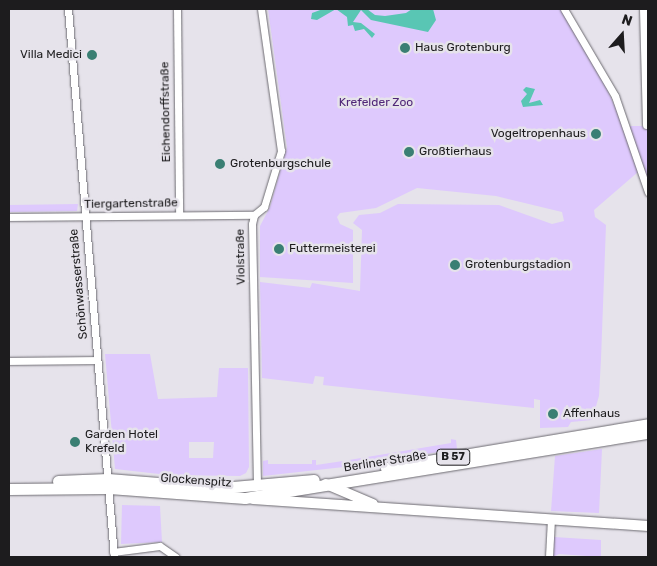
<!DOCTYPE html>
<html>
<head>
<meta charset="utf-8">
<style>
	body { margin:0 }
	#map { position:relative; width:657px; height:566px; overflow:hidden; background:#e6e3eb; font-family:Rubik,sans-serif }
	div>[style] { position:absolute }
	.green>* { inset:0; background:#dec9fd }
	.water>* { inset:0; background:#59c6b4 }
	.roads { filter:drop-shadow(0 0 1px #6d6b71) drop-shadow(0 0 1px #6d6b71) }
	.street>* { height:7px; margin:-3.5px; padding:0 3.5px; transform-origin:3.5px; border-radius:3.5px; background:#fff }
	.secondary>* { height:10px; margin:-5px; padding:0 5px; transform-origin:5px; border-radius:5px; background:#fff }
	.primary>* { height:11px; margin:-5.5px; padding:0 5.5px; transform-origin:5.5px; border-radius:5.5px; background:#fff }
	.dots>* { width:14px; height:14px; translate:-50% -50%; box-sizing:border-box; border:2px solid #e6e3eb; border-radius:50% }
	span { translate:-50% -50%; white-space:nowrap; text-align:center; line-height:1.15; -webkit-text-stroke:5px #e6e3eb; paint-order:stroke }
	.shield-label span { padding:1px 4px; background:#e6e3eb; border:1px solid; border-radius:4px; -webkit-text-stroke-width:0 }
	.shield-label { font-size:11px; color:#1d1c1e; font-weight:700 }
	.poi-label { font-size:12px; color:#1d1c1e }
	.left { translate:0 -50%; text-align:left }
	.right { translate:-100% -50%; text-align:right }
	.park-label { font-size:12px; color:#502778 }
	.street-label { font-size:12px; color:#1d1c1e }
	.frame { position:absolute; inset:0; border:10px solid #1d1c1e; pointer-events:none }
	.north { position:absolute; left:597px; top:10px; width:50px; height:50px; -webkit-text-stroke:4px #e6e3eb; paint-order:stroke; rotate:19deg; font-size:14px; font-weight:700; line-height:20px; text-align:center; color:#1d1c1e }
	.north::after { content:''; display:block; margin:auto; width:18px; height:22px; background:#1d1c1e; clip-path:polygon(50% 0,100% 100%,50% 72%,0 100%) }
</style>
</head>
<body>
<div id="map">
	<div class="green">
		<i style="clip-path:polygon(268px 9px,560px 9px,597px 67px,621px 120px,638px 172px,594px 210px,595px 217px,606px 225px,601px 359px,599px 396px,592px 420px,571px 422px,568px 427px,540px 428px,540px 400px,534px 399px,534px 408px,323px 385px,324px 377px,315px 376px,313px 384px,262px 378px,260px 282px,310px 288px,312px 283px,360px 291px,362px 230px,353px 223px,359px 215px,380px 213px,398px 204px,499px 205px,552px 224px,564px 221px,562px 212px,496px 196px,417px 188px,376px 208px,340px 213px,337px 217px,340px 224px,353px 230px,353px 283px,260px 277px,260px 226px,270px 207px,287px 147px)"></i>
		<i style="clip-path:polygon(628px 126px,648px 126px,648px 188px)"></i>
		<i style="clip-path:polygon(78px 204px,77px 211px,9px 212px,9px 205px)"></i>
		<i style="clip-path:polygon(evenodd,105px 354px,150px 354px,158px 399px,217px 397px,219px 368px,248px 368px,249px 467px,246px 473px,240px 476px,168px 475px,115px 469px,105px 354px,189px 442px,214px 442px,213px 458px,189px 458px,189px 442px)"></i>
		<i style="clip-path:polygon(451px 439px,456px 440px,457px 449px,350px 466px,349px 460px,451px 443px)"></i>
		<i style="clip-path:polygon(602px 449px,599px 513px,551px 511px,555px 456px)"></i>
		<i style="clip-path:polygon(268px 460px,268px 464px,312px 464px,312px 460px,316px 460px,316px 465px,343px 461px,344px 467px,263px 476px,263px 461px)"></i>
		<i style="clip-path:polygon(122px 505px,160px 506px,162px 542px,121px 544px)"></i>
		<i style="clip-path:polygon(554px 537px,601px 540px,601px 557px,559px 554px,553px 557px)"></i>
	</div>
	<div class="water">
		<i style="clip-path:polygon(323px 9px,367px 9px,375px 15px,385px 16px,406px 13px,412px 9px,433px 9px,436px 20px,428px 32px,371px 20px,361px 10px,353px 22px,361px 23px,375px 34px,372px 38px,364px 29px,355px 31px,353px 25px,348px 26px,347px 17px,336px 9px,317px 20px,311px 19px,312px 13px)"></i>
		<i style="clip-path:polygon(526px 87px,535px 89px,529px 103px,540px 100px,543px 105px,523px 107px,521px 101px,527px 94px,523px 90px)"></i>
	</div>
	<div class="roads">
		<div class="street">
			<i style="left:68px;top:9px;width:550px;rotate:85.2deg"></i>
			<i style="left:177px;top:9px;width:205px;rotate:89.4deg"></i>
			<i style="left:564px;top:9px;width:101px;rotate:59.6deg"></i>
			<i style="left:615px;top:96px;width:102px;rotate:71deg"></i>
			<i style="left:643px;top:9px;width:116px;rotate:88.5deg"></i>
			<i style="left:9px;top:217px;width:245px;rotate:-0.5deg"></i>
			<i style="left:9px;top:361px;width:88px;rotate:-0.7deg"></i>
			<i style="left:257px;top:485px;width:261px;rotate:-91.1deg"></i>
			<i style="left:252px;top:224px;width:9px;rotate:-77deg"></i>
			<i style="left:254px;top:215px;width:13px;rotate:-39deg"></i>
			<i style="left:264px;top:207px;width:59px;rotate:-73.1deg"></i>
			<i style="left:281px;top:151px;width:143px;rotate:-98deg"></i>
			<i style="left:113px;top:552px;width:47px;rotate:-7.3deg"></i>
			<i style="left:160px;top:546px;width:19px;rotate:35deg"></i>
			<i style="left:549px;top:557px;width:37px;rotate:-87deg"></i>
		</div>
		<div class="secondary">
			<i style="left:326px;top:484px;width:51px;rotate:23.1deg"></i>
			<i style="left:253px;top:499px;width:396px;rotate:3.9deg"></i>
		</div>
		<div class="primary">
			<i style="left:386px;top:468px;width:266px;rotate:-9.5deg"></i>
			<i style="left:58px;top:481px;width:50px;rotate:-2.3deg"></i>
			<i style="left:108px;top:479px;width:113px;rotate:4.6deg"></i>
			<i style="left:221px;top:488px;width:93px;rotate:-4.9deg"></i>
			<i style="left:9px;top:489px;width:100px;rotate:-0.6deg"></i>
			<i style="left:109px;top:488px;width:136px;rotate:4.2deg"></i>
			<i style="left:245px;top:498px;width:408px;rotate:-9.2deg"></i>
		</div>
	</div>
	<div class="dots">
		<i style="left:405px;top:48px;background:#3a7f73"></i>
		<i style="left:92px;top:55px;background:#3a7f73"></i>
		<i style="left:596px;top:134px;background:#3a7f73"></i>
		<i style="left:409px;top:152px;background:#3a7f73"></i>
		<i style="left:220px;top:164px;background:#3a7f73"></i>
		<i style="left:279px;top:249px;background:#3a7f73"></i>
		<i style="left:455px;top:265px;background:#3a7f73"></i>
		<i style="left:553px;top:414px;background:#3a7f73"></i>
		<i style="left:75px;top:442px;background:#3a7f73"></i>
	</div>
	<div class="shield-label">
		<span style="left:453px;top:457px">B 57</span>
	</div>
	<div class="poi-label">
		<span class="left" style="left:415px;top:48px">Haus Grotenburg</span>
		<span class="right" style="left:82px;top:55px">Villa Medici</span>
		<span class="right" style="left:586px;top:134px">Vogeltropenhaus</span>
		<span class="left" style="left:419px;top:152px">Großtierhaus</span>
		<span class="left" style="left:230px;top:164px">Grotenburgschule</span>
		<span class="left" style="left:289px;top:249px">Futtermeisterei</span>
		<span class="left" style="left:465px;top:265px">Grotenburgstadion</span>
		<span class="left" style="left:563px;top:414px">Affenhaus</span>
		<span class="left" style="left:85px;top:442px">Garden Hotel<br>Krefeld</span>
	</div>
	<div class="park-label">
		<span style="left:376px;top:103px">Krefelder Zoo</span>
	</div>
	<div class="street-label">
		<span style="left:166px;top:112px;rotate:-91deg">Eichendorffstraße</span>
		<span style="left:131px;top:204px;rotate:-1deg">Tiergartenstraße</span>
		<span style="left:241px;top:257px;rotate:-91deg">Violstraße</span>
		<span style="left:79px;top:284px;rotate:-95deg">Schönwasserstraße</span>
		<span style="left:385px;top:462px;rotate:-9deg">Berliner Straße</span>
		<span style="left:196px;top:481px;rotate:4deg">Glockenspitz</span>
	</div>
	<div class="frame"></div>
	<div class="north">N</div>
</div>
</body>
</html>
